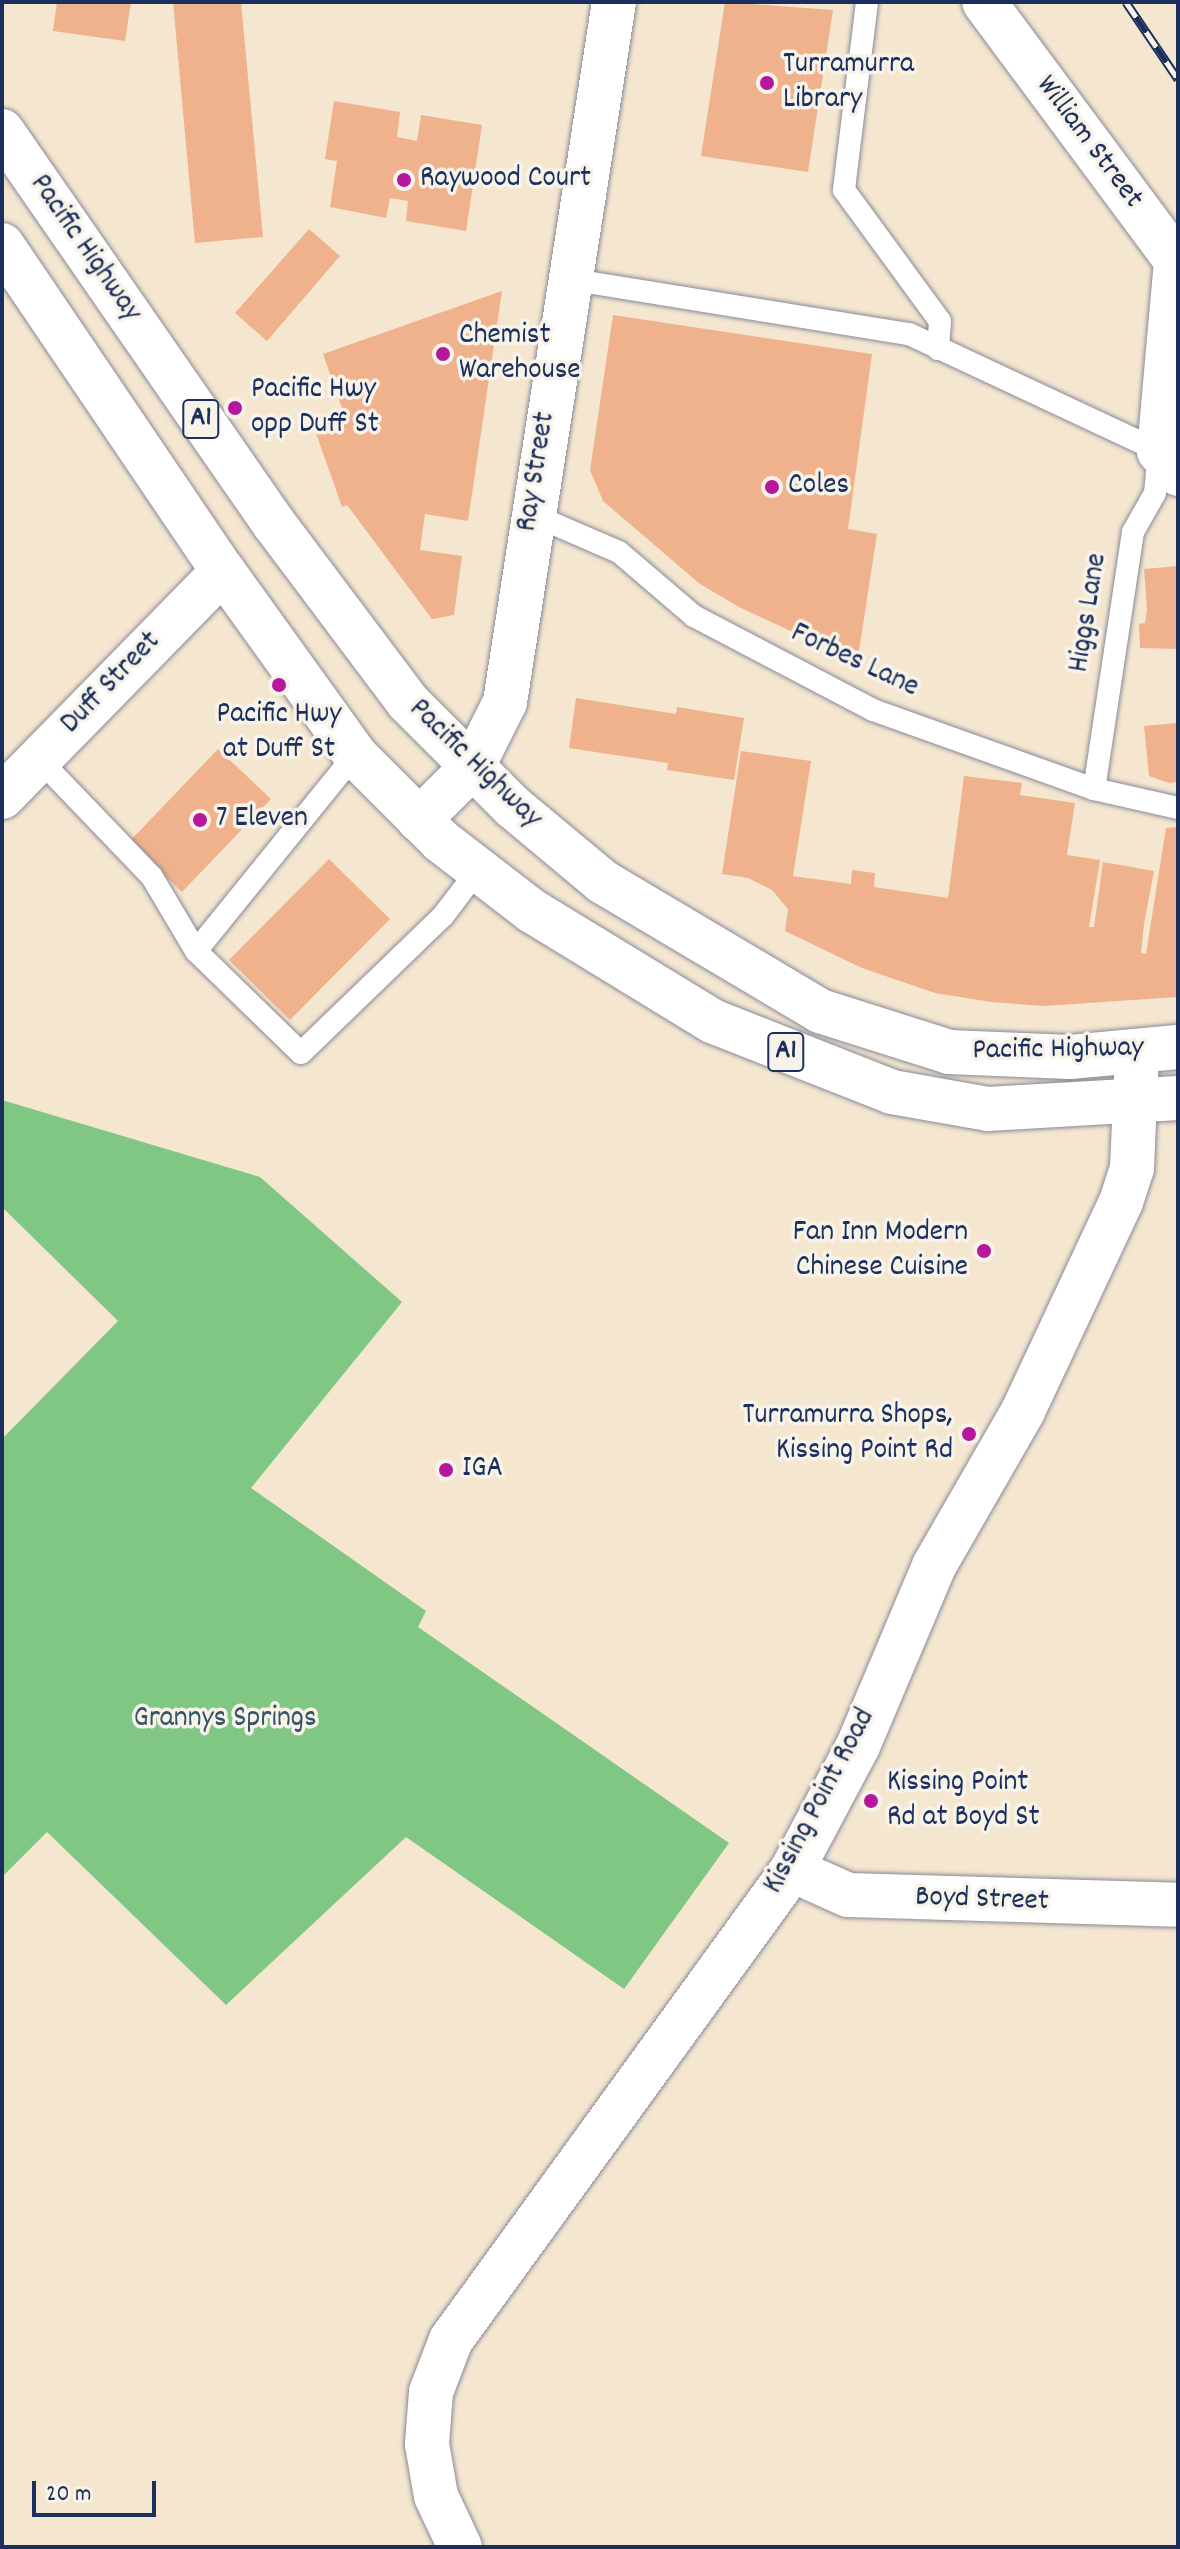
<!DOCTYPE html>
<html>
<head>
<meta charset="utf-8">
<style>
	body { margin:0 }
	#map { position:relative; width:1180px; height:2549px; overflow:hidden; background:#f5e6d0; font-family:Dekko,sans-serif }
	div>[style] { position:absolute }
	.green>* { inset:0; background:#80c783 }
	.building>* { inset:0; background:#efb28d }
	.roads { filter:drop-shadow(0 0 2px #888a97) drop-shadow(0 0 2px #888a97) }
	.service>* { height:22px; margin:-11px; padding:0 11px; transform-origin:11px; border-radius:11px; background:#fff }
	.minor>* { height:44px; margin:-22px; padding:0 22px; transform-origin:22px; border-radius:22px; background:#fff }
	.secondary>* { height:44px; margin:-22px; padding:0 22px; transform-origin:22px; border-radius:22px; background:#fff }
	.trunk>* { height:44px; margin:-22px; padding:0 22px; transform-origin:22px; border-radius:22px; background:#fff }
	.rail>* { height:9px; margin-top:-4.5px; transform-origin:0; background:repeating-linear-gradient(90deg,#f7f3e8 0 18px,#1b2f5e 0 36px); box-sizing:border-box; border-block:2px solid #1b2f5e }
	.dots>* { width:22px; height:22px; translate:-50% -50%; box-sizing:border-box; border:4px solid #f7f3e8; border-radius:50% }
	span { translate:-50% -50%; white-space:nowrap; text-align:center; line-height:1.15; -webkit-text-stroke:7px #f7f3e8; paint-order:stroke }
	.shield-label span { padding:2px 6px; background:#f7f3e8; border:2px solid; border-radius:6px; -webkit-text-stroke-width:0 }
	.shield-label { font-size:28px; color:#1b2f5e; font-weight:700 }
	.poi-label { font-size:30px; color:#1b2f5e }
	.left { translate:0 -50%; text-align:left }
	.right { translate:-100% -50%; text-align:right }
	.street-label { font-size:30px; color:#1b2f5e }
	.park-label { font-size:30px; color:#345567 }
	.frame { position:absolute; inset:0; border:4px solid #1b2f5e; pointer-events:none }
	.scale { position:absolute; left:32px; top:2481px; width:124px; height:36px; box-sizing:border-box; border:4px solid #1b2f5e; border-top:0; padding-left:10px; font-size:24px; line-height:28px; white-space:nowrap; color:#1b2f5e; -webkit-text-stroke:6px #f7f3e8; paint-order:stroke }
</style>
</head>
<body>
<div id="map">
	<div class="green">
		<i style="clip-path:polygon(2px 1100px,260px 1177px,402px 1302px,251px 1488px,426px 1611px,418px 1627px,729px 1843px,624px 1989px,406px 1837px,226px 2005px,47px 1832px,2px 1877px,2px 1439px,118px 1321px,2px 1207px)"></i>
	</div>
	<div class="building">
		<i style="clip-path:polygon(57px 2px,131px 2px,125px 41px,53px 31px)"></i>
		<i style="clip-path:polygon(173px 2px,241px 2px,263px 237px,195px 243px)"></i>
		<i style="clip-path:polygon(725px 2px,833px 10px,808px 172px,701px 156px)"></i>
		<i style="clip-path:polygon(334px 101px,400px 112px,397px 137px,417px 141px,421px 115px,482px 125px,466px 231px,406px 221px,408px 201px,390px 198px,386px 218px,330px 207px,337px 161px,325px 159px)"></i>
		<i style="clip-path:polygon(309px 229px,340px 256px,267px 341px,235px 313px)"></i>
		<i style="clip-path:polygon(502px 291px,468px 521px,425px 514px,420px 550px,462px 556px,454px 615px,432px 619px,347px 505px,342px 507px,312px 422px,343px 411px,323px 354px)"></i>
		<i style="clip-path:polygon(613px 315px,872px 354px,848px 529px,877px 534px,859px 651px,814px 642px,739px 607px,700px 584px,603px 501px,590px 470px)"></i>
		<i style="clip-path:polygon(1178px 566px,1178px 649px,1140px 648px,1139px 624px,1145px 623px,1147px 610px,1144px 569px)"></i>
		<i style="clip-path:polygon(576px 698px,676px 714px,677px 707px,744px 718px,734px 780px,667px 770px,668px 763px,569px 748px)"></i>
		<i style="clip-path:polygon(1178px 723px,1178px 782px,1169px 783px,1149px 776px,1144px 726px)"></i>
		<i style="clip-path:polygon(218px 749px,271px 799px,182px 892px,129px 842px)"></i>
		<i style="clip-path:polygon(741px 751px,811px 761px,793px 876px,851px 884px,852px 870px,875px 873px,874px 887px,948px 898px,964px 776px,1022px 783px,1020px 795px,1075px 803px,1067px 855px,1100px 860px,1089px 927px,1094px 927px,1103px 862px,1154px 871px,1144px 924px,1141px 953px,1146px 954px,1166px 828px,1178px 827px,1178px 997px,1044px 1006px,991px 1002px,935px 993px,862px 968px,785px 931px,788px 909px,772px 890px,748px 878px,722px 874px)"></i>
		<i style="clip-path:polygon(329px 859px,390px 919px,290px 1020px,229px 960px)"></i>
	</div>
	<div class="roads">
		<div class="service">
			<i style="left:867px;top:2px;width:189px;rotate:97deg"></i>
			<i style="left:844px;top:190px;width:162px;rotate:53.8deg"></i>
			<i style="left:940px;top:321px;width:28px;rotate:94deg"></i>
			<i style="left:568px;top:279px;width:345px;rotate:9.2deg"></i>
			<i style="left:909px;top:334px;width:276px;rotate:25.1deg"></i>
			<i style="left:1159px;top:451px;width:42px;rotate:95.4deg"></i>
			<i style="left:1155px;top:493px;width:45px;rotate:119.4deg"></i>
			<i style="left:1133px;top:532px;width:260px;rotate:98.6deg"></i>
			<i style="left:531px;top:514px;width:96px;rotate:23.4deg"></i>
			<i style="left:619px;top:552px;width:99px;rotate:40.5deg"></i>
			<i style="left:694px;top:616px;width:202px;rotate:27.7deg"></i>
			<i style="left:873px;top:710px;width:235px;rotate:19.7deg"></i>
			<i style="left:1094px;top:789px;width:86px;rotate:12.7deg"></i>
			<i style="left:39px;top:759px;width:163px;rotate:46.2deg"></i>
			<i style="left:152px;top:877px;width:86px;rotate:59.3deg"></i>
			<i style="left:196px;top:951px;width:146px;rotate:44.2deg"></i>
			<i style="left:301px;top:1053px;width:197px;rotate:-44deg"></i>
			<i style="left:443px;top:916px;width:56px;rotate:-52.9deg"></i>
			<i style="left:196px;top:951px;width:252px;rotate:-51deg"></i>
		</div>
		<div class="minor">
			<i style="left:984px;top:2px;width:322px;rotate:53.4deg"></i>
			<i style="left:1176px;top:261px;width:191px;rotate:95.1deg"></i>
			<i style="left:1159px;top:451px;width:30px;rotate:50deg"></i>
			<i style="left:2px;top:797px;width:316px;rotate:-45.6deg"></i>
			<i style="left:419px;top:820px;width:76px;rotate:-45deg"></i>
			<i style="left:473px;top:766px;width:72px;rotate:-63.4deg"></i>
			<i style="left:505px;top:702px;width:708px;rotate:-81.15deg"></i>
			<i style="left:792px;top:1870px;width:61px;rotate:24.1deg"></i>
			<i style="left:848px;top:1895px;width:330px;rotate:1.7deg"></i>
		</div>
		<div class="secondary">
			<i style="left:460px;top:2547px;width:56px;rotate:-115.2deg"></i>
			<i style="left:436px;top:2496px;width:53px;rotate:-99.8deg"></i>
			<i style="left:427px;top:2444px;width:52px;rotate:-85.6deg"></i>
			<i style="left:431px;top:2392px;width:56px;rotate:-69deg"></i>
			<i style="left:451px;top:2340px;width:581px;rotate:-54.04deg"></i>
			<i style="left:792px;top:1870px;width:140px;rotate:-62deg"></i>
			<i style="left:858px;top:1746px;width:195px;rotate:-67.1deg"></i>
			<i style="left:934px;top:1566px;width:179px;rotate:-60.1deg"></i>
			<i style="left:1023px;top:1411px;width:231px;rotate:-64.9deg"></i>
			<i style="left:1121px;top:1202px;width:36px;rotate:-72deg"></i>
			<i style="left:1132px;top:1168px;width:115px;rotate:-87.5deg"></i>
		</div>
		<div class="trunk">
			<i style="left:2px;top:131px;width:479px;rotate:55.3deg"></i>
			<i style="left:275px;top:525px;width:221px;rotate:53.1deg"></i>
			<i style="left:408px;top:702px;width:148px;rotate:45deg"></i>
			<i style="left:513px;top:807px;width:117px;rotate:39.8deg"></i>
			<i style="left:603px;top:882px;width:252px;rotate:30.7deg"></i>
			<i style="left:820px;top:1011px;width:135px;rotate:17.6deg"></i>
			<i style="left:949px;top:1052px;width:121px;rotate:2.4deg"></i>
			<i style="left:1070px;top:1057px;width:108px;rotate:-5.3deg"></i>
			<i style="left:2px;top:245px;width:394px;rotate:55.9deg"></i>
			<i style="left:223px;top:571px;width:226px;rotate:54.3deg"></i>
			<i style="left:355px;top:755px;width:122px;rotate:45deg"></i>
			<i style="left:441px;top:841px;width:115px;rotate:37.6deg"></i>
			<i style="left:532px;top:911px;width:211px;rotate:31.4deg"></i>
			<i style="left:712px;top:1021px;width:193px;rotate:21.5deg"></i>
			<i style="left:892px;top:1092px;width:97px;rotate:10deg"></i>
			<i style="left:988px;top:1109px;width:190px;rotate:-3.3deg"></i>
		</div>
	</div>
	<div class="rail">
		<i style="left:1126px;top:2px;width:93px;rotate:56deg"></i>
	</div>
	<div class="dots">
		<i style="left:767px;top:83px;background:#b5179e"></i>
		<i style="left:404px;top:180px;background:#b5179e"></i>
		<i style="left:443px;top:354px;background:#b5179e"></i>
		<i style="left:235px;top:408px;background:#b5179e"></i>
		<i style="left:772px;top:487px;background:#b5179e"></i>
		<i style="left:279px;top:685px;background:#b5179e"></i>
		<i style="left:200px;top:820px;background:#b5179e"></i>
		<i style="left:984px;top:1251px;background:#b5179e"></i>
		<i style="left:969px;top:1434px;background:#b5179e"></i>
		<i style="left:446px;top:1470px;background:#b5179e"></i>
		<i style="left:871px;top:1801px;background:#b5179e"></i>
	</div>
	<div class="shield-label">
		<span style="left:201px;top:419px">A1</span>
		<span style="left:786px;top:1052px">A1</span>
	</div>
	<div class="poi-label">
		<span class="left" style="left:783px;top:83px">Turramurra<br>Library</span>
		<span class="left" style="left:420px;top:180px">Raywood Court</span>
		<span class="left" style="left:459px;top:354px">Chemist<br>Warehouse</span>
		<span class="left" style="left:251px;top:408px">Pacific Hwy<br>opp Duff St</span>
		<span class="left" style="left:788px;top:487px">Coles</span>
		<span style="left:279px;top:733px">Pacific Hwy<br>at Duff St</span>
		<span class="left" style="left:216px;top:820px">7 Eleven</span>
		<span class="right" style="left:968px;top:1251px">Fan Inn Modern<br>Chinese Cuisine</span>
		<span class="right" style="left:953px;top:1434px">Turramurra Shops,<br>Kissing Point Rd</span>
		<span class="left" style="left:462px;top:1470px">IGA</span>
		<span class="left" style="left:887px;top:1801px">Kissing Point<br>Rd at Boyd St</span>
	</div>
	<div class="street-label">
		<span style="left:1088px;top:143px;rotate:53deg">William Street</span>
		<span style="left:84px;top:249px;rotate:55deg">Pacific Highway</span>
		<span style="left:538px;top:472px;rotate:-81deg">Ray Street</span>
		<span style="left:1090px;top:613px;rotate:-81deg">Higgs Lane</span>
		<span style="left:854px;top:662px;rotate:25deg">Forbes Lane</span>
		<span style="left:112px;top:684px;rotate:-46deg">Duff Street</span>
		<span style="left:474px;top:765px;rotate:44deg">Pacific Highway</span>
		<span style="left:1058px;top:1051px;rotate:-1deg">Pacific Highway</span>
		<span style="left:821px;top:1802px;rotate:-62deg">Kissing Point Road</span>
		<span style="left:982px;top:1901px;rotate:2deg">Boyd Street</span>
	</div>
	<div class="park-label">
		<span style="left:225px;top:1720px">Grannys Springs</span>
	</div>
	<div class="frame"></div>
	<div class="scale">20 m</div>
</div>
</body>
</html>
